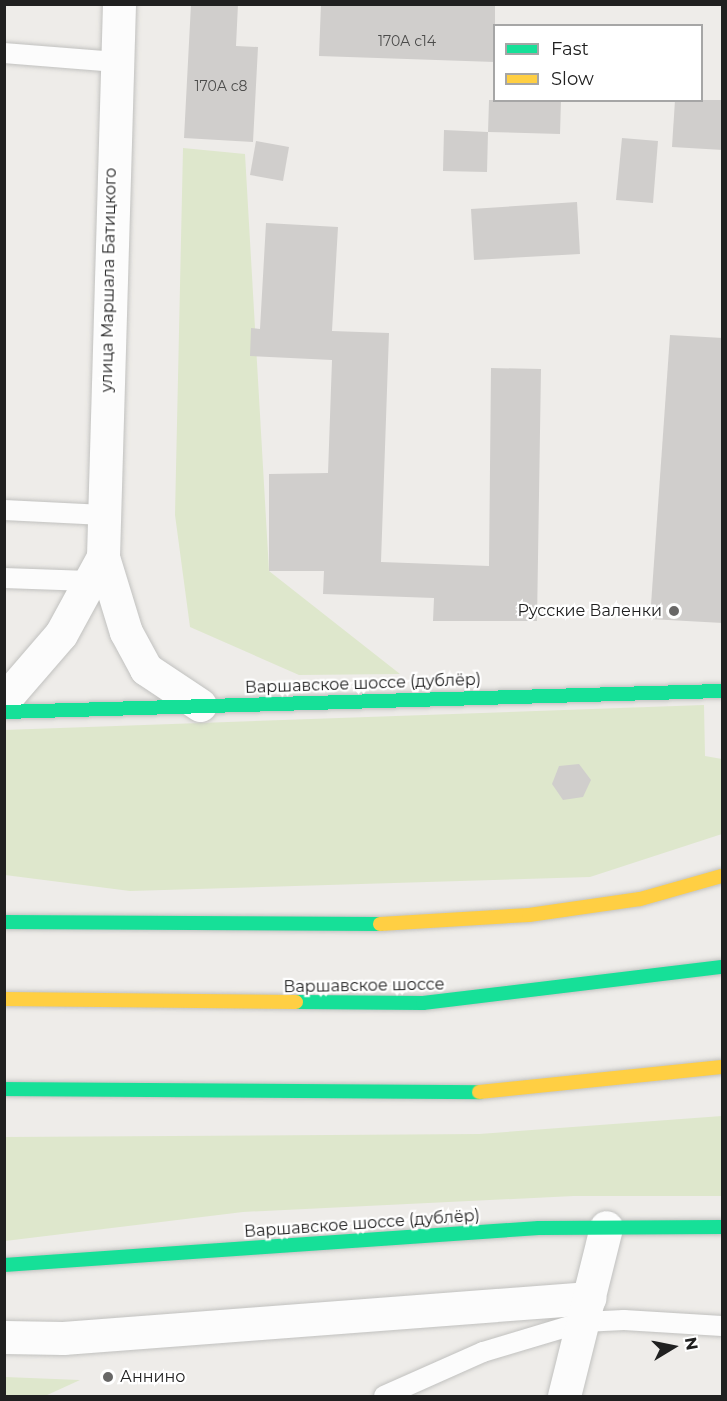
<!DOCTYPE html>
<html>
<head>
<meta charset="utf-8">
<style>
	body { margin:0 }
	#map { position:relative; width:727px; height:1401px; overflow:hidden; background:#eeece9; font-family:Montserrat,sans-serif }
	div>[style] { position:absolute }
	.grass>* { inset:0; background:#dee7cc }
	.building>* { inset:0; background:#d0cecc }
	.roads { filter:drop-shadow(0 0 2px #c1c1bf) drop-shadow(0 0 2px #c1c1bf) }
	.lane>* { height:20px; margin:-10px; padding:0 10px; transform-origin:10px; border-radius:10px; background:#fcfcfc }
	.street>* { height:33px; margin:-16.5px; padding:0 16.5px; transform-origin:16.5px; border-radius:16.5px; background:#fcfcfc }
	.fast>* { height:14px; margin:-7px; padding:0 7px; transform-origin:7px; border-radius:7px; background:#16e098 }
	.slow>* { height:14px; margin:-7px; padding:0 7px; transform-origin:7px; border-radius:7px; background:#ffcf43 }
	.dots>* { width:16px; height:16px; translate:-50% -50%; box-sizing:border-box; border:3px solid #fff; border-radius:50% }
	span { translate:-50% -50%; white-space:nowrap; text-align:center; line-height:1.15; -webkit-text-stroke:4.5px #fff; paint-order:stroke }
	.number-label { font-size:14px; color:#4c4c4b }
	.number-label span { -webkit-text-stroke-width:0 }
	.street-label { font-size:16px; color:#202020 }
	.poi-label { font-size:16px; color:#202020 }
	.right { translate:-100% -50%; text-align:right }
	.left { translate:0 -50%; text-align:left }
	.frame { position:absolute; inset:0; border:6px solid #202020; pointer-events:none }
	.legend { position:absolute; left:493px; top:24px; width:210px; height:78px; box-sizing:border-box; background:#fff; border:2px solid #a6a6a6; margin:0; padding:8px 10px; list-style:none; font-size:18px; color:#202020 }
	.legend li { display:flex; align-items:center; gap:12px; height:30px }
	.legend b { width:30px; border:2px solid #a6a6a6 }
	.north { position:absolute; left:643px; top:1317px; width:60px; height:60px; -webkit-text-stroke:4px #fff; paint-order:stroke; rotate:80deg; font-size:16px; font-weight:700; line-height:24px; text-align:center; color:#202020 }
	.north::after { content:''; display:block; margin:auto; width:21px; height:27px; background:#202020; clip-path:polygon(50% 0,100% 100%,50% 72%,0 100%) }
</style>
</head>
<body>
<div id="map">
	<div class="grass">
		<i style="clip-path:polygon(183px 148px,245px 154px,269px 571px,400px 674px,299px 675px,190px 627px,175px 515px)"></i>
		<i style="clip-path:polygon(704px 705px,705px 756px,722px 759px,722px 834px,590px 877px,130px 891px,5px 875px,4px 730px)"></i>
		<i style="clip-path:polygon(722px 1116px,722px 1196px,574px 1196px,243px 1212px,5px 1241px,5px 1137px,479px 1134px)"></i>
		<i style="clip-path:polygon(5px 1377px,80px 1380px,45px 1396px,5px 1396px)"></i>
	</div>
	<div class="building">
		<i style="clip-path:polygon(191px 4px,238px 4px,236px 46px,258px 47px,253px 142px,184px 138px)"></i>
		<i style="clip-path:polygon(321px 4px,495px 4px,495px 62px,319px 56px)"></i>
		<i style="clip-path:polygon(489px 100px,561px 100px,560px 134px,488px 132px)"></i>
		<i style="clip-path:polygon(675px 100px,723px 100px,723px 150px,672px 147px)"></i>
		<i style="clip-path:polygon(444px 130px,488px 132px,487px 172px,443px 171px)"></i>
		<i style="clip-path:polygon(622px 138px,658px 141px,653px 203px,616px 200px)"></i>
		<i style="clip-path:polygon(256px 141px,289px 147px,283px 181px,250px 175px)"></i>
		<i style="clip-path:polygon(577px 202px,580px 254px,474px 260px,471px 209px)"></i>
		<i style="clip-path:polygon(266px 223px,338px 227px,332px 331px,389px 333px,381px 562px,489px 566px,491px 368px,541px 369px,537px 621px,433px 621px,434px 598px,323px 594px,324px 571px,269px 571px,269px 474px,328px 473px,332px 360px,250px 356px,251px 328px,260px 329px)"></i>
		<i style="clip-path:polygon(670px 335px,723px 338px,723px 623px,650px 619px)"></i>
		<i style="clip-path:polygon(579px 764px,591px 780px,583px 797px,563px 800px,552px 784px,559px 766px)"></i>
	</div>
	<div class="roads">
		<div class="lane">
			<i style="left:4px;top:53px;width:112px;rotate:4.6deg"></i>
			<i style="left:4px;top:510px;width:100px;rotate:2.9deg"></i>
			<i style="left:4px;top:578px;width:85px;rotate:2deg"></i>
			<i style="left:384px;top:1396px;width:108px;rotate:-24deg"></i>
			<i style="left:483px;top:1352px;width:104px;rotate:-16.7deg"></i>
			<i style="left:583px;top:1322px;width:41px;rotate:-2.8deg"></i>
			<i style="left:624px;top:1320px;width:98px;rotate:3.5deg"></i>
		</div>
		<div class="street">
			<i style="left:119px;top:4px;width:553px;rotate:91.66deg"></i>
			<i style="left:103px;top:557px;width:78px;rotate:73deg"></i>
			<i style="left:126px;top:632px;width:42px;rotate:61.6deg"></i>
			<i style="left:146px;top:669px;width:65px;rotate:33.7deg"></i>
			<i style="left:4px;top:700px;width:87px;rotate:-49.2deg"></i>
			<i style="left:61px;top:634px;width:88px;rotate:-61.4deg"></i>
			<i style="left:4px;top:1337px;width:59px;rotate:1deg"></i>
			<i style="left:63px;top:1338px;width:528px;rotate:-4.35deg"></i>
			<i style="left:564px;top:1396px;width:174px;rotate:-76deg"></i>
		</div>
		<div class="fast">
			<i style="left:4px;top:712px;width:718px;rotate:-1.68deg"></i>
			<i style="left:4px;top:922px;width:376px;rotate:0.3deg"></i>
			<i style="left:296px;top:1002px;width:127px;rotate:0.5deg"></i>
			<i style="left:423px;top:1003px;width:301px;rotate:-6.9deg"></i>
			<i style="left:4px;top:1089px;width:475px;rotate:0.4deg"></i>
			<i style="left:4px;top:1265px;width:536px;rotate:-3.96deg"></i>
			<i style="left:539px;top:1228px;width:183px;rotate:-0.3deg"></i>
		</div>
		<div class="slow">
			<i style="left:380px;top:924px;width:149px;rotate:-3.5deg"></i>
			<i style="left:529px;top:915px;width:112px;rotate:-8.2deg"></i>
			<i style="left:640px;top:899px;width:85px;rotate:-15.7deg"></i>
			<i style="left:4px;top:999px;width:292px;rotate:0.6deg"></i>
			<i style="left:479px;top:1092px;width:244px;rotate:-5.9deg"></i>
		</div>
	</div>
	<div class="dots">
		<i style="left:674px;top:611px;background:#686766"></i>
		<i style="left:108px;top:1377px;background:#686766"></i>
	</div>
	<div class="number-label">
		<span style="left:407px;top:41px">170А с14</span>
		<span style="left:221px;top:86px">170А с8</span>
	</div>
	<div class="street-label">
		<span style="left:109px;top:280px;rotate:-89deg">улица Маршала Батицкого</span>
		<span style="left:363px;top:684px;rotate:-2deg">Варшавское шоссе (дублёр)</span>
		<span style="left:364px;top:986px;rotate:-1deg">Варшавское шоссе</span>
		<span style="left:362px;top:1224px;rotate:-4deg">Варшавское шоссе (дублёр)</span>
	</div>
	<div class="poi-label">
		<span class="right" style="left:662px;top:611px">Русские Валенки</span>
		<span class="left" style="left:120px;top:1377px">Аннино</span>
	</div>
	<div class="frame"></div>
	<ul class="legend">
	<li><b style="height:8px;background:#16e098"></b>Fast</li>
	<li><b style="height:8px;background:#ffcf43"></b>Slow</li>
	</ul>
	<div class="north">N</div>
</div>
</body>
</html>
